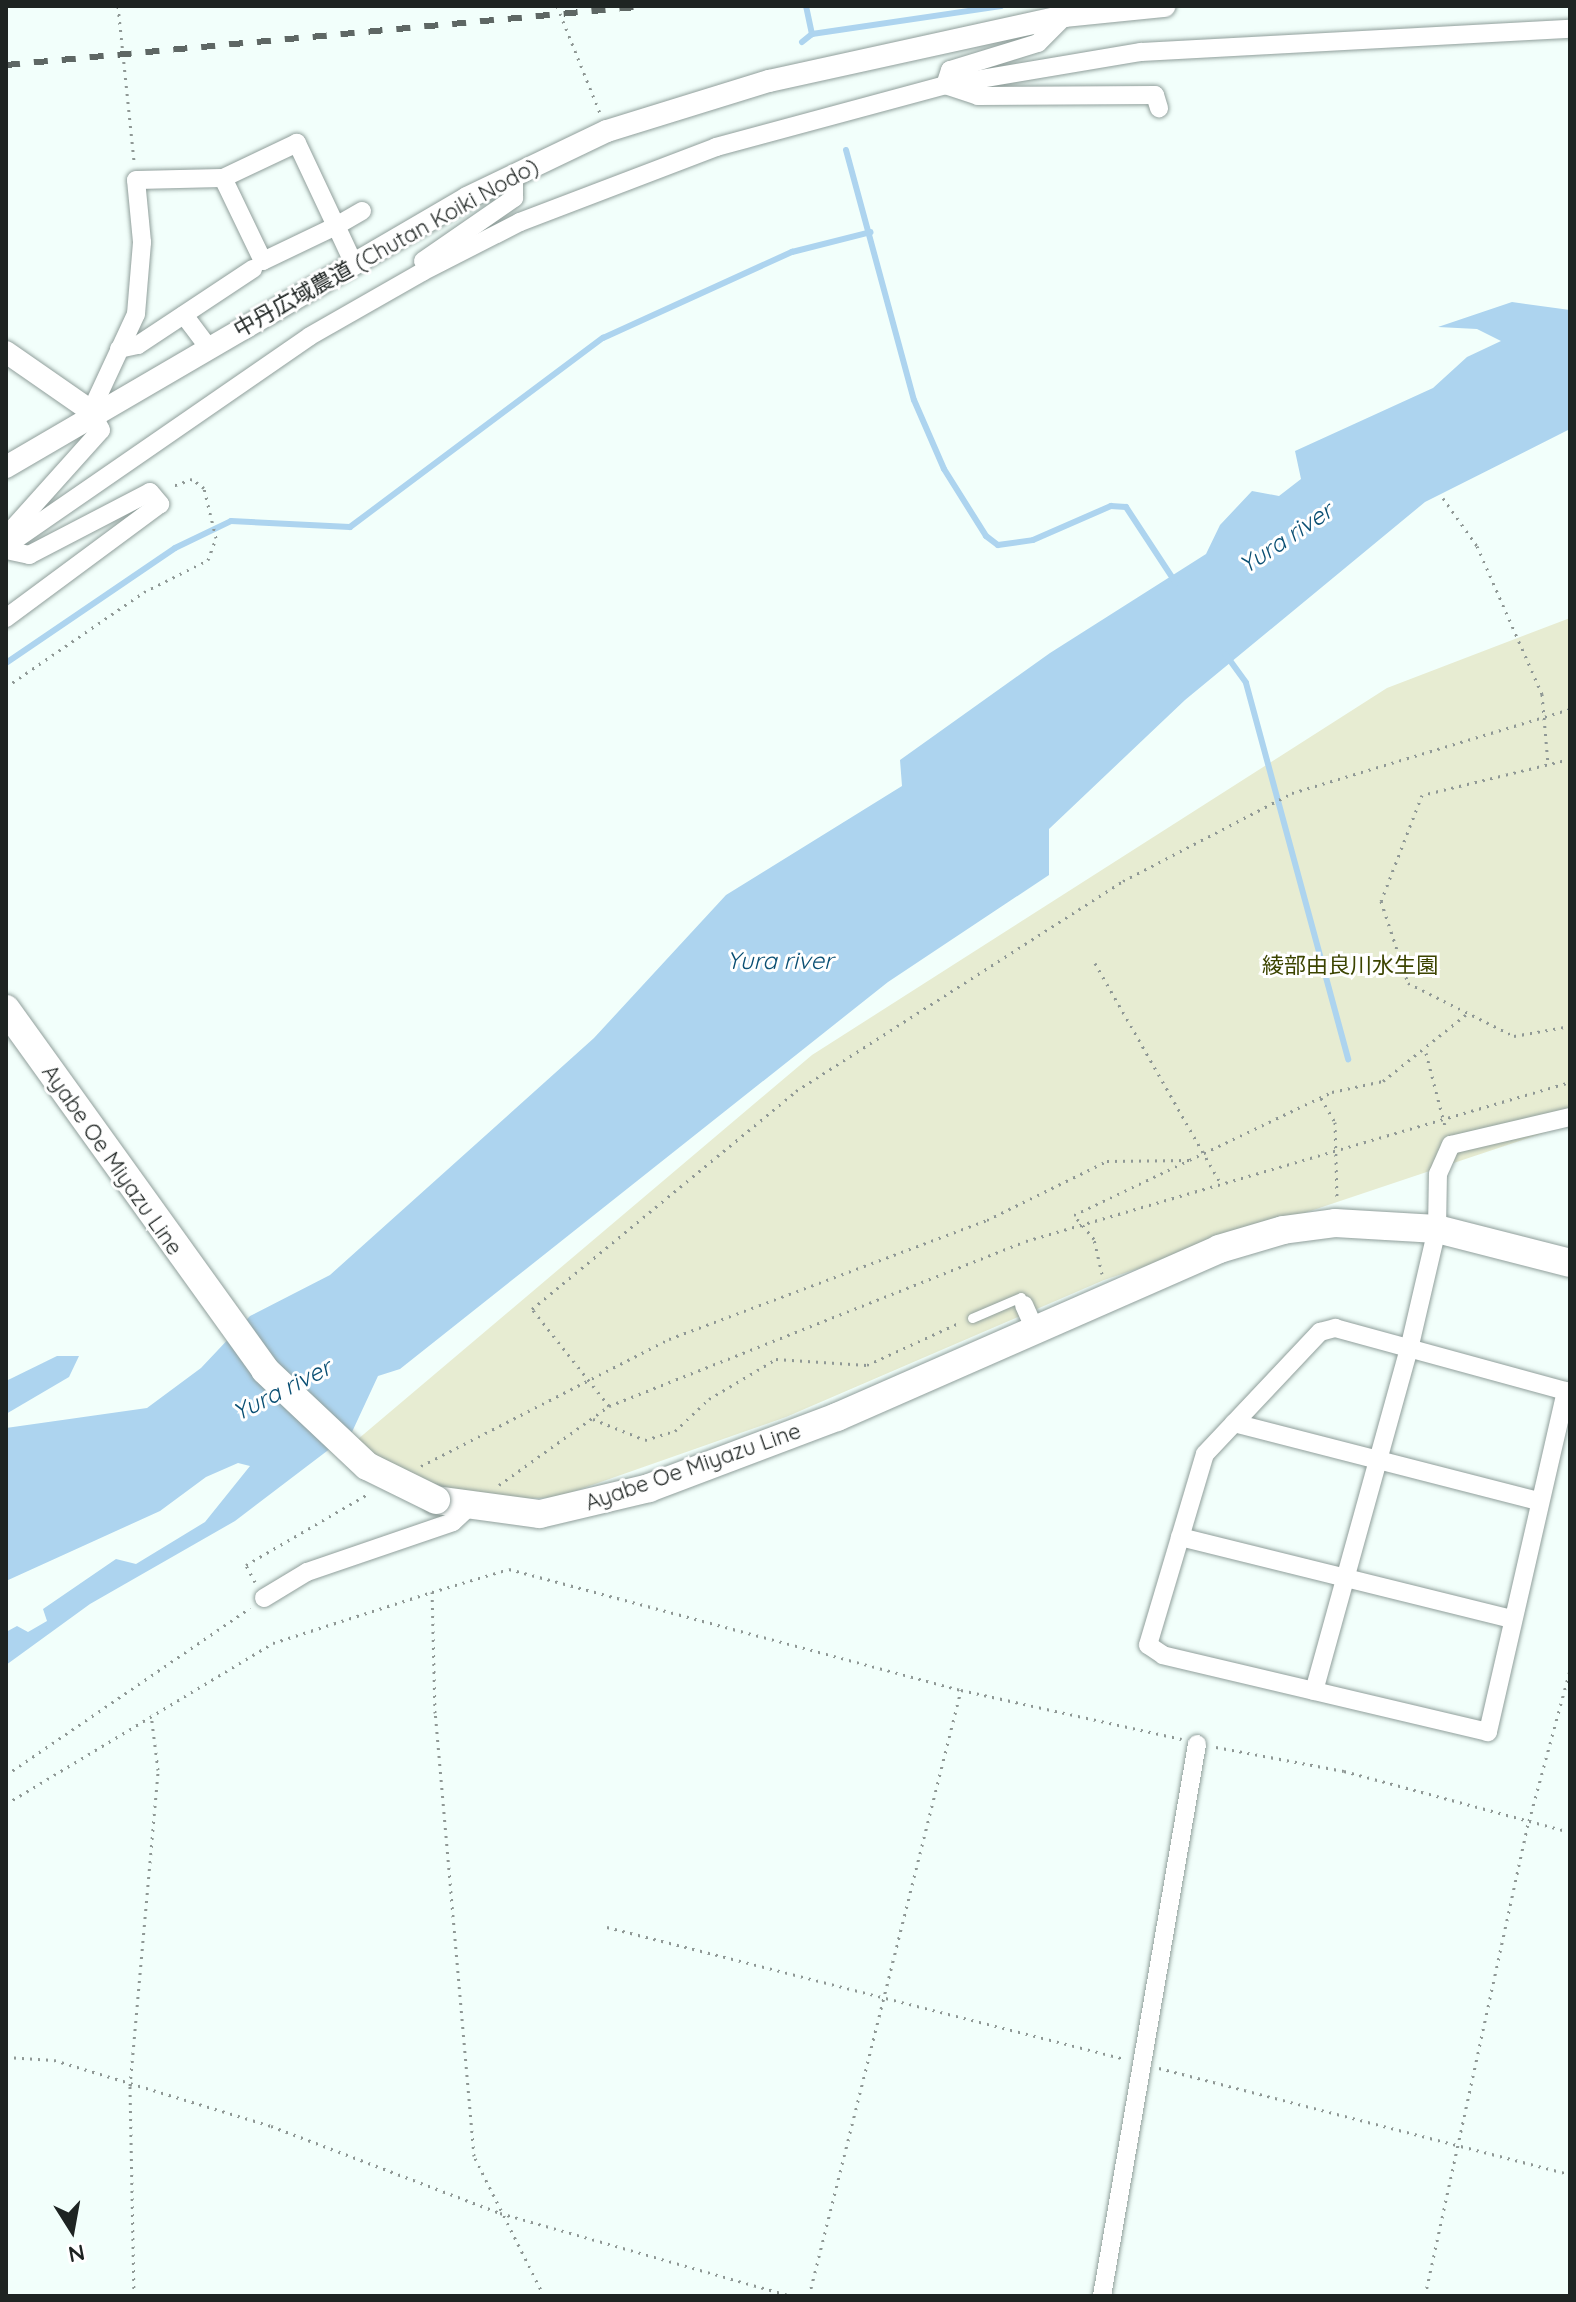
<!DOCTYPE html>
<html>
<head>
<meta charset="utf-8">
<style>
	body { margin:0 }
	#map { position:relative; width:1576px; height:2302px; overflow:hidden; background:#f2fffb; font-family:Quicksand,"Noto Sans JP",sans-serif }
	div>[style] { position:absolute }
	.green>* { inset:0; background:#e7ecd2 }
	.water>* { inset:0; background:#add4ef }
	.stream>* { height:6px; margin:-3px; padding:0 3px; transform-origin:3px; border-radius:3px; background:#add4ef }
	.path>* { height:3px; margin-top:-1.5px; transform-origin:0; background:repeating-linear-gradient(90deg,#8f9895 0 2px,transparent 0 8px) }
	.roads { filter:drop-shadow(0 0 2px #909f9b) drop-shadow(0 0 2px #909f9b) }
	.service>* { height:9px; margin:-4.5px; padding:0 4.5px; transform-origin:4.5px; border-radius:4.5px; background:#fff }
	.minor>* { height:18px; margin:-9px; padding:0 9px; transform-origin:9px; border-radius:9px; background:#fff }
	.tertiary>* { height:22px; margin:-11px; padding:0 11px; transform-origin:11px; border-radius:11px; background:#fff }
	.primary>* { height:28px; margin:-14px; padding:0 14px; transform-origin:14px; border-radius:14px; background:#fff }
	.rail>* { height:6px; margin-top:-3px; transform-origin:0; background:repeating-linear-gradient(90deg,#5e6764 0 14px,transparent 0 28px) }
	.bridges { filter:drop-shadow(0 0 2px #909f9b) drop-shadow(0 0 2px #909f9b) }
	.primary-bridge>* { height:28px; margin:-14px; padding:0 14px; transform-origin:14px; border-radius:14px; background:#fff }
	span { translate:-50% -50%; white-space:nowrap; text-align:center; line-height:1.15; -webkit-text-stroke:6px #fff; paint-order:stroke }
	.street-label { font-size:22px; color:#1e2422 }
	.park-label { font-size:22px; color:#3c4400 }
	.water-label { font-size:24px; color:#0a4f73; font-style:italic }
	.frame { position:absolute; inset:0; border:8px solid #1e2422; pointer-events:none }
	.north { position:absolute; left:32px; top:2190px; width:80px; height:80px; -webkit-text-stroke:6px #fff; paint-order:stroke; rotate:169deg; font-size:22px; font-weight:700; line-height:32px; text-align:center; color:#1e2422 }
	.north::after { content:''; display:block; margin:auto; width:28px; height:36px; background:#1e2422; clip-path:polygon(50% 0,100% 100%,50% 72%,0 100%) }
</style>
</head>
<body>
<div id="map">
	<div class="green">
		<i style="clip-path:polygon(1570px 618px,1570px 1124px,1104px 1280px,786px 1417px,558px 1497px,483px 1501px,409px 1482px,351px 1445px,812px 1055px,1387px 688px)"></i>
	</div>
	<div class="water">
		<i style="clip-path:polygon(1512px 302px,1570px 310px,1570px 429px,1425px 502px,1185px 700px,1049px 829px,1049px 875px,888px 982px,400px 1369px,378px 1376px,352px 1432px,235px 1521px,90px 1604px,6px 1665px,6px 1632px,17px 1626px,28px 1632px,47px 1621px,43px 1609px,116px 1559px,136px 1564px,205px 1522px,250px 1466px,238px 1463px,206px 1477px,160px 1511px,6px 1581px,6px 1428px,147px 1408px,201px 1368px,250px 1316px,330px 1275px,594px 1038px,726px 895px,902px 786px,900px 760px,1050px 653px,1206px 554px,1220px 525px,1252px 491px,1279px 496px,1301px 479px,1295px 451px,1433px 388px,1467px 357px,1501px 341px,1477px 329px,1438px 327px)"></i>
		<i style="clip-path:polygon(57px 1356px,79px 1356px,69px 1377px,6px 1414px,6px 1381px)"></i>
	</div>
	<div class="stream">
		<i style="left:806px;top:6px;width:29px;rotate:78deg"></i>
		<i style="left:802px;top:42px;width:13px;rotate:-39deg"></i>
		<i style="left:812px;top:34px;width:191px;rotate:-8.4deg"></i>
		<i style="left:846px;top:150px;width:259px;rotate:74.8deg"></i>
		<i style="left:914px;top:400px;width:75px;rotate:66.5deg"></i>
		<i style="left:944px;top:469px;width:79px;rotate:57.9deg"></i>
		<i style="left:986px;top:536px;width:15px;rotate:37deg"></i>
		<i style="left:998px;top:545px;width:35px;rotate:-8deg"></i>
		<i style="left:1033px;top:540px;width:85px;rotate:-23.6deg"></i>
		<i style="left:1111px;top:506px;width:15px;rotate:4deg"></i>
		<i style="left:1126px;top:507px;width:91px;rotate:56.7deg"></i>
		<i style="left:1226px;top:655px;width:34px;rotate:54deg"></i>
		<i style="left:1246px;top:683px;width:390px;rotate:74.8deg"></i>
		<i style="left:6px;top:663px;width:204px;rotate:-34.2deg"></i>
		<i style="left:175px;top:548px;width:62px;rotate:-25.7deg"></i>
		<i style="left:231px;top:521px;width:119px;rotate:2.9deg"></i>
		<i style="left:350px;top:527px;width:316px;rotate:-36.8deg"></i>
		<i style="left:603px;top:338px;width:208px;rotate:-24.5deg"></i>
		<i style="left:792px;top:252px;width:81px;rotate:-14.2deg"></i>
	</div>
	<div class="path">
		<i style="left:118px;top:6px;width:155px;rotate:84.1deg"></i>
		<i style="left:557px;top:6px;width:115px;rotate:68.1deg"></i>
		<i style="left:1443px;top:498px;width:59px;rotate:54.7deg"></i>
		<i style="left:1477px;top:546px;width:162px;rotate:66.3deg"></i>
		<i style="left:1542px;top:694px;width:70px;rotate:85.1deg"></i>
		<i style="left:6px;top:687px;width:168px;rotate:-34.5deg"></i>
		<i style="left:144px;top:592px;width:72px;rotate:-26.6deg"></i>
		<i style="left:208px;top:560px;width:23px;rotate:-70deg"></i>
		<i style="left:216px;top:538px;width:51px;rotate:-103.5deg"></i>
		<i style="left:204px;top:488px;width:15px;rotate:-143deg"></i>
		<i style="left:192px;top:479px;width:23px;rotate:160deg"></i>
		<i style="left:1570px;top:759px;width:152px;rotate:166.3deg"></i>
		<i style="left:1422px;top:795px;width:114px;rotate:111.1deg"></i>
		<i style="left:1381px;top:901px;width:86px;rotate:71.8deg"></i>
		<i style="left:1408px;top:983px;width:119px;rotate:26.6deg"></i>
		<i style="left:1514px;top:1036px;width:57px;rotate:-10.1deg"></i>
		<i style="left:1095px;top:963px;width:254px;rotate:60.3deg"></i>
		<i style="left:1426px;top:1053px;width:75px;rotate:75.4deg"></i>
		<i style="left:1321px;top:1098px;width:28px;rotate:60deg"></i>
		<i style="left:1335px;top:1122px;width:78px;rotate:88.5deg"></i>
		<i style="left:1102px;top:1274px;width:36px;rotate:-103deg"></i>
		<i style="left:1094px;top:1239px;width:31px;rotate:-130deg"></i>
		<i style="left:1074px;top:1215px;width:286px;rotate:-25.5deg"></i>
		<i style="left:1332px;top:1092px;width:52px;rotate:-12.2deg"></i>
		<i style="left:1383px;top:1081px;width:109px;rotate:-38.7deg"></i>
		<i style="left:609px;top:1406px;width:124px;rotate:-128.4deg"></i>
		<i style="left:532px;top:1309px;width:342px;rotate:-39.5deg"></i>
		<i style="left:796px;top:1091px;width:389px;rotate:-32.7deg"></i>
		<i style="left:1123px;top:881px;width:191px;rotate:-27.5deg"></i>
		<i style="left:1292px;top:793px;width:290px;rotate:-16.8deg"></i>
		<i style="left:593px;top:1419px;width:56px;rotate:22deg"></i>
		<i style="left:645px;top:1440px;width:31px;rotate:-17deg"></i>
		<i style="left:675px;top:1431px;width:47px;rotate:-43.3deg"></i>
		<i style="left:709px;top:1399px;width:78px;rotate:-30.8deg"></i>
		<i style="left:776px;top:1359px;width:91px;rotate:3.8deg"></i>
		<i style="left:867px;top:1365px;width:103px;rotate:-24.6deg"></i>
		<i style="left:421px;top:1466px;width:279px;rotate:-27.1deg"></i>
		<i style="left:669px;top:1339px;width:340px;rotate:-20.5deg"></i>
		<i style="left:987px;top:1220px;width:134px;rotate:-26.2deg"></i>
		<i style="left:1107px;top:1161px;width:84px;rotate:-0.7deg"></i>
		<i style="left:499px;top:1485px;width:135px;rotate:-35.7deg"></i>
		<i style="left:609px;top:1406px;width:448px;rotate:-21.6deg"></i>
		<i style="left:1026px;top:1241px;width:567px;rotate:-16.29deg"></i>
		<i style="left:255px;top:1582px;width:19px;rotate:-118deg"></i>
		<i style="left:246px;top:1565px;width:141px;rotate:-30.2deg"></i>
		<i style="left:1216px;top:1747px;width:130px;rotate:10.6deg"></i>
		<i style="left:1344px;top:1771px;width:234px;rotate:15.1deg"></i>
		<i style="left:6px;top:1775px;width:296px;rotate:-34.4deg"></i>
		<i style="left:6px;top:1804px;width:312px;rotate:-31.1deg"></i>
		<i style="left:273px;top:1643px;width:167px;rotate:-17.8deg"></i>
		<i style="left:607px;top:1927px;width:535px;rotate:14.3deg"></i>
		<i style="left:6px;top:2057px;width:48px;rotate:3.6deg"></i>
		<i style="left:54px;top:2060px;width:227px;rotate:16.9deg"></i>
		<i style="left:271px;top:2126px;width:245px;rotate:20.8deg"></i>
		<i style="left:500px;top:2213px;width:303px;rotate:15.9deg"></i>
		<i style="left:1159px;top:2068px;width:424px;rotate:14.5deg"></i>
		<i style="left:134px;top:2296px;width:210px;rotate:-91.1deg"></i>
		<i style="left:130px;top:2086px;width:317px;rotate:-84.9deg"></i>
		<i style="left:158px;top:1770px;width:56px;rotate:-97.1deg"></i>
		<i style="left:544px;top:2296px;width:157px;rotate:-116.6deg"></i>
		<i style="left:474px;top:2156px;width:445px;rotate:-95deg"></i>
		<i style="left:435px;top:1713px;width:121px;rotate:-91.4deg"></i>
		<i style="left:432px;top:1592px;width:80px;rotate:-16.6deg"></i>
		<i style="left:509px;top:1569px;width:468px;rotate:15deg"></i>
		<i style="left:961px;top:1690px;width:226px;rotate:12.5deg"></i>
		<i style="left:809px;top:2296px;width:625px;rotate:-75.92deg"></i>
		<i style="left:1425px;top:2296px;width:486px;rotate:-77.7deg"></i>
		<i style="left:1529px;top:1821px;width:156px;rotate:-74.8deg"></i>
	</div>
	<div class="roads">
		<div class="service">
			<i style="left:972px;top:1318px;width:53px;rotate:-23.2deg"></i>
			<i style="left:1021px;top:1297px;width:9px;rotate:69deg"></i>
		</div>
		<div class="minor">
			<i style="left:1065px;top:16px;width:38px;rotate:135deg"></i>
			<i style="left:1038px;top:43px;width:92px;rotate:162.9deg"></i>
			<i style="left:950px;top:70px;width:16px;rotate:108deg"></i>
			<i style="left:945px;top:85px;width:35px;rotate:18deg"></i>
			<i style="left:978px;top:96px;width:177px;rotate:-0.3deg"></i>
			<i style="left:1155px;top:95px;width:14px;rotate:73deg"></i>
			<i style="left:423px;top:261px;width:111px;rotate:-34.7deg"></i>
			<i style="left:514px;top:198px;width:23px;rotate:-90deg"></i>
			<i style="left:353px;top:262px;width:40px;rotate:-115deg"></i>
			<i style="left:336px;top:226px;width:92px;rotate:-115.2deg"></i>
			<i style="left:297px;top:143px;width:82px;rotate:154.7deg"></i>
			<i style="left:223px;top:178px;width:92px;rotate:64.3deg"></i>
			<i style="left:263px;top:261px;width:81px;rotate:-25.6deg"></i>
			<i style="left:336px;top:226px;width:30px;rotate:-30deg"></i>
			<i style="left:184px;top:315px;width:38px;rotate:53deg"></i>
			<i style="left:119px;top:349px;width:19px;rotate:-12deg"></i>
			<i style="left:138px;top:345px;width:138px;rotate:-33.5deg"></i>
			<i style="left:6px;top:536px;width:142px;rotate:-48.1deg"></i>
			<i style="left:101px;top:430px;width:21px;rotate:-118deg"></i>
			<i style="left:91px;top:411px;width:107px;rotate:-65.1deg"></i>
			<i style="left:136px;top:314px;width:72px;rotate:-85.2deg"></i>
			<i style="left:142px;top:242px;width:62px;rotate:-95.5deg"></i>
			<i style="left:136px;top:180px;width:87px;rotate:-1.3deg"></i>
			<i style="left:6px;top:546px;width:369px;rotate:-34.6deg"></i>
			<i style="left:310px;top:336px;width:129px;rotate:-29.7deg"></i>
			<i style="left:422px;top:272px;width:110px;rotate:-27deg"></i>
			<i style="left:520px;top:222px;width:210px;rotate:-20.9deg"></i>
			<i style="left:716px;top:147px;width:237px;rotate:-15.1deg"></i>
			<i style="left:945px;top:85px;width:199px;rotate:-9.6deg"></i>
			<i style="left:1141px;top:52px;width:430px;rotate:-3.1deg"></i>
			<i style="left:6px;top:550px;width:24px;rotate:12deg"></i>
			<i style="left:29px;top:555px;width:136px;rotate:-27.5deg"></i>
			<i style="left:150px;top:492px;width:16px;rotate:50deg"></i>
			<i style="left:160px;top:504px;width:192px;rotate:143.5deg"></i>
			<i style="left:1024px;top:1305px;width:30px;rotate:66deg"></i>
			<i style="left:1335px;top:1328px;width:239px;rotate:15.3deg"></i>
			<i style="left:1566px;top:1391px;width:350px;rotate:102.9deg"></i>
			<i style="left:1488px;top:1732px;width:334px;rotate:-166.7deg"></i>
			<i style="left:1163px;top:1655px;width:18px;rotate:-146deg"></i>
			<i style="left:1148px;top:1645px;width:199px;rotate:-73.4deg"></i>
			<i style="left:1205px;top:1454px;width:168px;rotate:-46.7deg"></i>
			<i style="left:1320px;top:1332px;width:16px;rotate:-15deg"></i>
			<i style="left:1234px;top:1423px;width:313px;rotate:14.4deg"></i>
			<i style="left:1180px;top:1537px;width:342px;rotate:13.9deg"></i>
			<i style="left:264px;top:1598px;width:50px;rotate:-31.2deg"></i>
			<i style="left:307px;top:1572px;width:154px;rotate:-18.9deg"></i>
			<i style="left:453px;top:1522px;width:19px;rotate:-43deg"></i>
			<i style="left:1314px;top:1691px;width:359px;rotate:-74.5deg"></i>
			<i style="left:1410px;top:1345px;width:119px;rotate:-76.9deg"></i>
			<i style="left:1437px;top:1229px;width:55px;rotate:-89deg"></i>
			<i style="left:1438px;top:1174px;width:32px;rotate:-66deg"></i>
			<i style="left:1451px;top:1145px;width:122px;rotate:-13.2deg"></i>
			<i style="left:1102px;top:2296px;width:560px;rotate:-80.23deg"></i>
		</div>
		<div class="tertiary">
			<i style="left:6px;top:352px;width:103px;rotate:34.8deg"></i>
			<i style="left:6px;top:467px;width:534px;rotate:-30.26deg"></i>
			<i style="left:467px;top:198px;width:155px;rotate:-25.6deg"></i>
			<i style="left:607px;top:131px;width:170px;rotate:-17.2deg"></i>
			<i style="left:769px;top:81px;width:303px;rotate:-12.4deg"></i>
			<i style="left:1065px;top:16px;width:100px;rotate:-5.8deg"></i>
		</div>
		<div class="primary">
			<i style="left:436px;top:1500px;width:105px;rotate:7.7deg"></i>
			<i style="left:540px;top:1514px;width:112px;rotate:-13.4deg"></i>
			<i style="left:649px;top:1488px;width:201px;rotate:-20.7deg"></i>
			<i style="left:837px;top:1417px;width:417px;rotate:-23.7deg"></i>
			<i style="left:1219px;top:1249px;width:67px;rotate:-16.5deg"></i>
			<i style="left:1283px;top:1230px;width:52px;rotate:-7.7deg"></i>
			<i style="left:1335px;top:1223px;width:102px;rotate:3.4deg"></i>
			<i style="left:1437px;top:1229px;width:137px;rotate:14.3deg"></i>
		</div>
	</div>
	<div class="rail">
		<i style="left:6px;top:65px;width:644px;rotate:-5.26deg"></i>
	</div>
	<div class="bridges">
		<div class="primary-bridge">
			<i style="left:6px;top:1009px;width:444px;rotate:54.3deg"></i>
			<i style="left:265px;top:1370px;width:140px;rotate:43.3deg"></i>
			<i style="left:367px;top:1466px;width:77px;rotate:26.2deg"></i>
		</div>
	</div>
	<div class="street-label">
		<span style="left:386px;top:248px;rotate:-29deg">中丹広域農道 (Chutan Koiki Nodo)</span>
		<span style="left:112px;top:1160px;rotate:55deg">Ayabe Oe Miyazu Line</span>
		<span style="left:693px;top:1467px;rotate:-19deg">Ayabe Oe Miyazu Line</span>
	</div>
	<div class="park-label">
		<span style="left:1350px;top:966px">綾部由良川水生園</span>
	</div>
	<div class="water-label">
		<span style="left:1286px;top:538px;rotate:-34deg">Yura river</span>
		<span style="left:780px;top:961px">Yura river</span>
		<span style="left:282px;top:1390px;rotate:-27deg">Yura river</span>
	</div>
	<div class="frame"></div>
	<div class="north">N</div>
</div>
</body>
</html>
